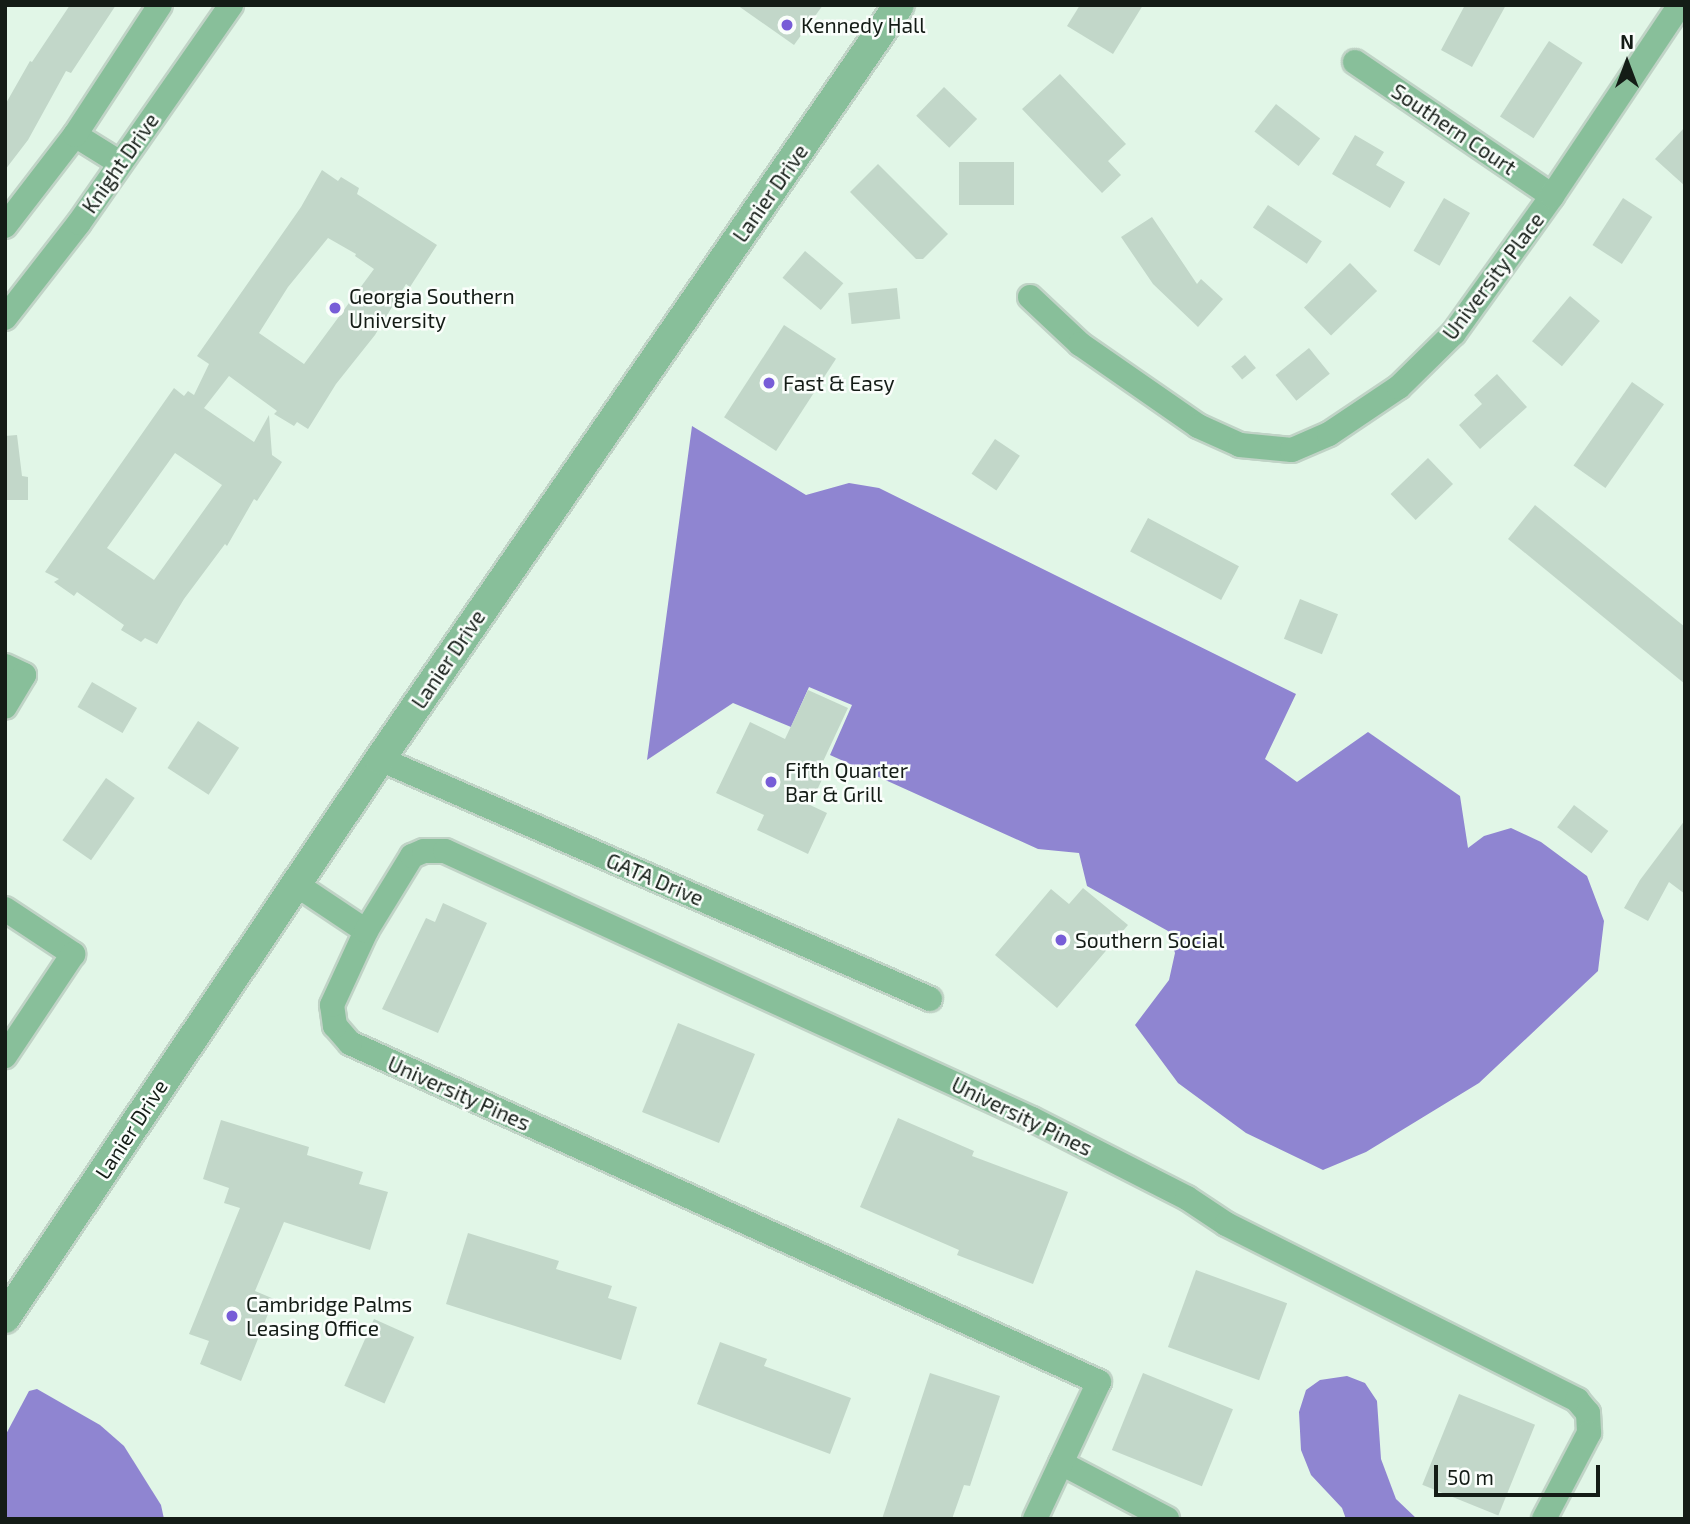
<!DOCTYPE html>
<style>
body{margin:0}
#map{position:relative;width:1690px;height:1524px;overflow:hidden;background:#e1f6e7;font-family:"Exo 2",sans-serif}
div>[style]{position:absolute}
.water>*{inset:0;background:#8f85d1}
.building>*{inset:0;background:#c2d7c9;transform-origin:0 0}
.roads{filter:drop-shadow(2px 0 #c0d3c6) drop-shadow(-2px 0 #c0d3c6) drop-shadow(0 2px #c0d3c6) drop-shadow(0 -2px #c0d3c6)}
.minor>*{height:24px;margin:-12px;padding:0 12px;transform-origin:12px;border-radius:12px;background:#88bf9a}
.tertiary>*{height:30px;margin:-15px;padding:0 15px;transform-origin:15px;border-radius:15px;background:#88bf9a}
.dots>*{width:19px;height:19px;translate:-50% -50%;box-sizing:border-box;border:4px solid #fafefb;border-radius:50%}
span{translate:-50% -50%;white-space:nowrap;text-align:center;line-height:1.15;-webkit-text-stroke:5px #fafefb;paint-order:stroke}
.poi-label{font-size:21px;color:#141c16}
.left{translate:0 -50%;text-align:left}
.street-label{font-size:21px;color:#141c16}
.frame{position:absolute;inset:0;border:7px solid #141c16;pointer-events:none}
.north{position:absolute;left:1592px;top:28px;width:70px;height:70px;-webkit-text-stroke:5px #fafefb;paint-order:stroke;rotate:0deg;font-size:19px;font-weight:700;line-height:28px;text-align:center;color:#141c16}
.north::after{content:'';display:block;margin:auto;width:24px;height:32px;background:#141c16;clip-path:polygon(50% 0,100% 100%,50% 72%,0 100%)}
.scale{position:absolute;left:1434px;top:1465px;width:166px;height:32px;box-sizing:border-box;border:4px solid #141c16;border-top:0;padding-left:9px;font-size:21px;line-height:24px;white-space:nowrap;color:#141c16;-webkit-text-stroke:5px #fafefb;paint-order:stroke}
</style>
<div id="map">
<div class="water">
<i style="clip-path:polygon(692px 426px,806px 495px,849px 483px,879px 488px,1296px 694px,1265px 759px,1297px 782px,1368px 732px,1460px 796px,1468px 848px,1484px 836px,1511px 828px,1541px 842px,1587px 876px,1604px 921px,1598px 971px,1479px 1083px,1366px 1152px,1323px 1170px,1246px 1133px,1178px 1083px,1135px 1025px,1169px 980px,1175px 953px,1168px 931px,1087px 886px,1079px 853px,1038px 849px,830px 755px,852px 705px,809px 687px,791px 727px,733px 703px,647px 760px)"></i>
<i style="clip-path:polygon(1347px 1376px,1365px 1383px,1377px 1401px,1381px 1459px,1396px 1499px,1417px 1519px,1346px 1519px,1342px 1508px,1311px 1475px,1301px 1450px,1299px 1412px,1306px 1390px,1320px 1380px)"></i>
<i style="clip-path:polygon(37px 1389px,100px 1425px,124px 1446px,161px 1505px,164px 1519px,5px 1519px,5px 1436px,29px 1391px)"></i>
</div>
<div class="building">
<i style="clip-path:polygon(70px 5px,116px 5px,71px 73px,66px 71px,28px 140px,5px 170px,5px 105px,30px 61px,32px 62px)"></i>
<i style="clip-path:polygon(737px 5px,823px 5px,794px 45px)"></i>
<i style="clip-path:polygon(1080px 5px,1143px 5px,1113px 54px,1067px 26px)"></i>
<i style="clip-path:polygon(1465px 5px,1506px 5px,1472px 67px,1441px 50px)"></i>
<i style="left:1549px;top:41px;width:40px;height:90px;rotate:33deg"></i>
<i style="clip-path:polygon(1060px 74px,1126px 144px,1108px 161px,1121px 175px,1102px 193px,1022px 109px)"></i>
<i style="left:944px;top:87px;width:46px;height:40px;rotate:44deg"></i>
<i style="left:1276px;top:104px;width:56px;height:35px;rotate:38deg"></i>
<i style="clip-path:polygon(1685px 127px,1685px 186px,1655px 159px)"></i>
<i style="clip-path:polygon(1355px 135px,1384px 152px,1376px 165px,1405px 182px,1390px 208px,1332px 174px)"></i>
<i style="left:959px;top:162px;width:55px;height:43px"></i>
<i style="clip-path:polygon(878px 164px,948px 234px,923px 259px,916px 259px,850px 192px)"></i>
<i style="clip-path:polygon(evenodd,322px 170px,338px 181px,341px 177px,359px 188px,357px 194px,437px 245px,410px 287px,406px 284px,375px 335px,336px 384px,308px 429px,297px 422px,294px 426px,274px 414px,277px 411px,229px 376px,204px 408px,254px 442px,269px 415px,272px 455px,282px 462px,257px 501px,254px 499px,227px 546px,225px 544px,184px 599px,157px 644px,145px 638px,141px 642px,121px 630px,124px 625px,77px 592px,74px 596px,54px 582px,59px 579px,45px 572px,174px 388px,184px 396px,188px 391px,194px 395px,209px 364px,197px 356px,301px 207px,322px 170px,328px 238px,356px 254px,355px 256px,374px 269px,304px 364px,259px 333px,288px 287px,328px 238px,322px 170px,175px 453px,222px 485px,154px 580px,107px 548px,175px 453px)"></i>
<i style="left:1444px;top:198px;width:30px;height:61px;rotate:30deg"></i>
<i style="left:1623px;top:198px;width:35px;height:56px;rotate:33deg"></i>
<i style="left:1268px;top:205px;width:65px;height:27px;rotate:34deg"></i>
<i style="clip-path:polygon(1152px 217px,1197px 284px,1201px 279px,1223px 299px,1198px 327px,1153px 284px,1121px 237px)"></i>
<i style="left:805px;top:251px;width:50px;height:35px;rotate:40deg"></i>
<i style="left:1350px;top:263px;width:39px;height:64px;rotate:46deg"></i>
<i style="left:897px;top:288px;width:31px;height:49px;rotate:84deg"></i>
<i style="left:1570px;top:296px;width:39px;height:59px;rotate:40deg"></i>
<i style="left:784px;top:325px;width:62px;height:110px;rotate:33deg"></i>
<i style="left:1309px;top:348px;width:33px;height:43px;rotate:51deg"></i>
<i style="left:1245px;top:355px;width:17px;height:18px;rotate:50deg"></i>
<i style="clip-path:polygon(1497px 374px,1527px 407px,1480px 449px,1459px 425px,1482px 404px,1474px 395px)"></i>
<i style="left:1632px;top:382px;width:39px;height:102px;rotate:35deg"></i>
<i style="clip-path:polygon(17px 435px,22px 476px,28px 477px,28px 500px,5px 500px,5px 436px)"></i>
<i style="left:995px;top:439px;width:30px;height:42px;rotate:34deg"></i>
<i style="left:1428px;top:458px;width:36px;height:52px;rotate:46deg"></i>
<i style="clip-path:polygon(1535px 505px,1685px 627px,1685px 684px,1508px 539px)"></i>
<i style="left:1148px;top:518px;width:103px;height:38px;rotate:28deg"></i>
<i style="left:1300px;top:599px;width:41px;height:43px;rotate:22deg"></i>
<i style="left:92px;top:682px;width:52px;height:29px;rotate:30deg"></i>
<i style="clip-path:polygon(808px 690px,848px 708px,820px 768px,826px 771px,810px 805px,827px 813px,808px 854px,757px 830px,764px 815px,716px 793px,750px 722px,785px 739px)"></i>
<i style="left:198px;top:721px;width:49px;height:56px;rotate:33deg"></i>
<i style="left:106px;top:778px;width:35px;height:76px;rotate:35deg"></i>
<i style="left:1574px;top:805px;width:43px;height:28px;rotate:37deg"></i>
<i style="clip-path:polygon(1685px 820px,1685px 894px,1669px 882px,1648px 921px,1624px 908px,1640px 880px)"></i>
<i style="clip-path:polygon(1083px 888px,1128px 925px,1057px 1008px,995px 955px,1051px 889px,1069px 904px)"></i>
<i style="clip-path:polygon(443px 903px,487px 923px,438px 1033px,382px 1009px,426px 918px,435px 922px)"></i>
<i style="left:678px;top:1023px;width:83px;height:96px;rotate:22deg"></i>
<i style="clip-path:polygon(898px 1118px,974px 1151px,972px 1156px,1068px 1192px,1033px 1284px,957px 1255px,959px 1250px,860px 1207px)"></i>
<i style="clip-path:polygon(221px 1120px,309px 1147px,307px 1155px,363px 1172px,359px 1184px,388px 1192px,370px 1250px,284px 1222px,255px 1291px,274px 1299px,241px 1381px,200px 1364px,209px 1341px,189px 1334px,240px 1208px,224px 1203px,229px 1188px,203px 1179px)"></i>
<i style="clip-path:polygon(468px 1233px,559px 1261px,556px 1269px,612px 1286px,608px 1298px,637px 1307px,621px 1360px,446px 1304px)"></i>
<i style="left:1196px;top:1270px;width:97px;height:82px;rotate:20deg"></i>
<i style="left:374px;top:1319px;width:44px;height:73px;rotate:24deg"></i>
<i style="clip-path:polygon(720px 1342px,767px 1359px,764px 1366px,851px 1398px,830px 1454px,697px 1404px)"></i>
<i style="clip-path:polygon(930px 1373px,1000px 1396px,970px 1486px,964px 1485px,952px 1519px,882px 1519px)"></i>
<i style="left:1143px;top:1373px;width:97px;height:83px;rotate:22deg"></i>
<i style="left:1459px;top:1394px;width:82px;height:98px;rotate:22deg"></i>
</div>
<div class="roads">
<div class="minor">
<i style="left:1355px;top:62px;width:238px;rotate:34.2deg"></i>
<i style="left:75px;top:135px;width:53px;rotate:31.9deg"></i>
<i style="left:5px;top:226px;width:115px;rotate:-52.4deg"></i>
<i style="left:75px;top:135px;width:155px;rotate:-56.8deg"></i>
<i style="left:1030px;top:297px;width:69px;rotate:43.2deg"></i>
<i style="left:1080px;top:344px;width:144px;rotate:34.8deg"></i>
<i style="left:1198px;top:426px;width:46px;rotate:24.3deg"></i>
<i style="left:1240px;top:445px;width:52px;rotate:5.5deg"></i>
<i style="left:1292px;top:450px;width:40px;rotate:-23.4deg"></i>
<i style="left:1329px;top:434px;width:84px;rotate:-33.9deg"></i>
<i style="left:1399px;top:387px;width:77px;rotate:-44.5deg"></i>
<i style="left:1454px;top:333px;width:168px;rotate:-54.4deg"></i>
<i style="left:1552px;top:196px;width:230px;rotate:-56.2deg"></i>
<i style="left:5px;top:318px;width:120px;rotate:-52.1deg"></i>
<i style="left:79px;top:223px;width:266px;rotate:-55.1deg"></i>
<i style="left:5px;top:666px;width:21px;rotate:25deg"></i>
<i style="left:24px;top:675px;width:37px;rotate:121deg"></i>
<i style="left:380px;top:759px;width:600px;rotate:23.57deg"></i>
<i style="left:297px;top:885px;width:83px;rotate:33.7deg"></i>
<i style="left:5px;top:909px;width:82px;rotate:33.5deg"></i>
<i style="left:73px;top:954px;width:123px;rotate:123.7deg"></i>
<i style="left:1061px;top:1463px;width:120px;rotate:27.8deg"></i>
<i style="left:1035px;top:1519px;width:151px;rotate:-65deg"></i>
<i style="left:1099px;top:1382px;width:822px;rotate:-155.65deg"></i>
<i style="left:350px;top:1043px;width:23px;rotate:-131deg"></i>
<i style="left:335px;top:1026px;width:21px;rotate:-98deg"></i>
<i style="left:332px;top:1005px;width:81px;rotate:-65.3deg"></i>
<i style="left:366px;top:931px;width:88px;rotate:-58.5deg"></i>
<i style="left:412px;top:856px;width:13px;rotate:-23deg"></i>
<i style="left:424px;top:851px;width:21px"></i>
<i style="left:445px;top:851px;width:645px;rotate:24.54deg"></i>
<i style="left:1032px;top:1119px;width:174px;rotate:27deg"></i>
<i style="left:1187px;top:1198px;width:47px;rotate:33.7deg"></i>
<i style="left:1226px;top:1224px;width:393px;rotate:26.6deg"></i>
<i style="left:1577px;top:1400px;width:17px;rotate:50deg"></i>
<i style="left:1588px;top:1413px;width:20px;rotate:87deg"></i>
<i style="left:1589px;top:1433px;width:97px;rotate:117.6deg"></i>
</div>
<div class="tertiary">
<i style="left:5px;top:1318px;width:673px;rotate:-56.14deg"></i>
<i style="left:380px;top:759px;width:915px;rotate:-55.46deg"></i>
</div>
</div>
<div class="dots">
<i style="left:787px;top:25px;background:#775dd7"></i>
<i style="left:335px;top:308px;background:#775dd7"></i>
<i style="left:769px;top:383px;background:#775dd7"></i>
<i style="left:771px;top:782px;background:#775dd7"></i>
<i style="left:1061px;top:940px;background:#775dd7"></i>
<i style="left:232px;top:1316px;background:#775dd7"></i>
</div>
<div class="poi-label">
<span class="left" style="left:801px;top:25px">Kennedy Hall</span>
<span class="left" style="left:349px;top:308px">Georgia Southern<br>University</span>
<span class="left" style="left:783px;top:383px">Fast &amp; Easy</span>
<span class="left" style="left:785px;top:782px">Fifth Quarter<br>Bar &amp; Grill</span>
<span class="left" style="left:1075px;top:940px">Southern Social</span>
<span class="left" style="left:246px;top:1316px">Cambridge Palms<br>Leasing Office</span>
</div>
<div class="street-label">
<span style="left:1454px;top:129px;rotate:34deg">Southern Court</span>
<span style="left:120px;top:163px;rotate:-55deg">Knight Drive</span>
<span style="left:770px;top:193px;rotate:-55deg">Lanier Drive</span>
<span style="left:1493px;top:276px;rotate:-53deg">University Place</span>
<span style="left:448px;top:659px;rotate:-56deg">Lanier Drive</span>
<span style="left:655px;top:879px;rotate:23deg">GATA Drive</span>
<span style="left:459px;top:1093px;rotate:24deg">University Pines</span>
<span style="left:1022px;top:1116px;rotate:26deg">University Pines</span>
<span style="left:131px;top:1129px;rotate:-57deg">Lanier Drive</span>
</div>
<div class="frame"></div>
<div class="north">N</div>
<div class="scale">50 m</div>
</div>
